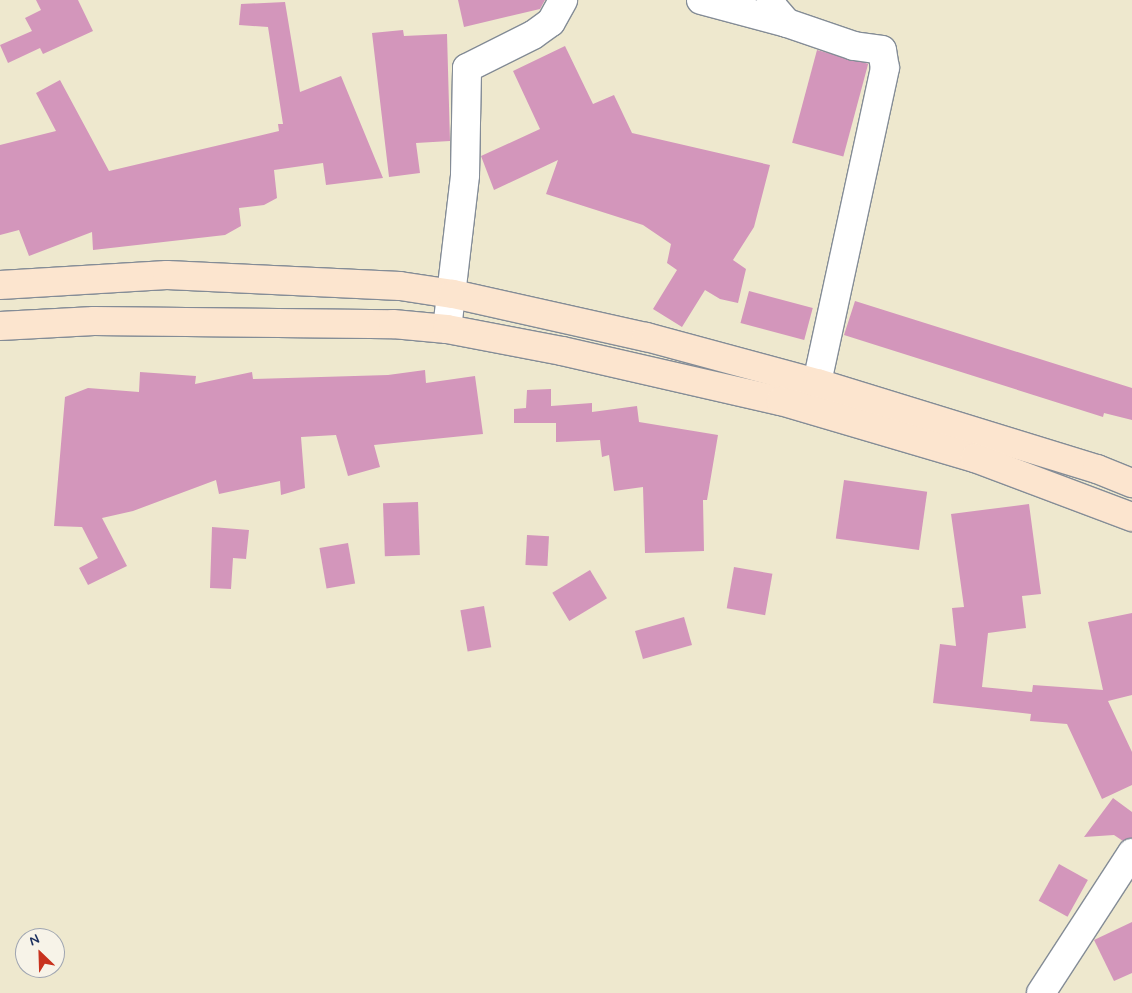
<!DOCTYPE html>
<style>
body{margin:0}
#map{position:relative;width:1132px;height:993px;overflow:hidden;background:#eee8ce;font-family:Mynerve,sans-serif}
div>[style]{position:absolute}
.building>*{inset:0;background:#d396bb;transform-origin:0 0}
.roads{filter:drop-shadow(1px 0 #848c96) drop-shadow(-1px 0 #848c96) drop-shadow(0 1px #848c96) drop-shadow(0 -1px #848c96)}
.street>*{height:28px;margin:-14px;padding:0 14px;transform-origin:14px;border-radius:14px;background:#fff}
.secondary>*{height:28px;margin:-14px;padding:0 14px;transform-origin:14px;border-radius:14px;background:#fce5cf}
span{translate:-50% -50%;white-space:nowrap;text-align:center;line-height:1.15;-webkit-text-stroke:4.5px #f7f3e8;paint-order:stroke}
.north{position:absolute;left:15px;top:928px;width:50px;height:50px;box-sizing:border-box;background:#f7f3e8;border:1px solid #9fa5b1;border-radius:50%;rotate:336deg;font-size:14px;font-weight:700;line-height:20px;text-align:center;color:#1b2f5e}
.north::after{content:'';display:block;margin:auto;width:18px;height:22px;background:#c8321e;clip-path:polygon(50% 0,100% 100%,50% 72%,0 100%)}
</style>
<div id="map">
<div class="building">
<i style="clip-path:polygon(36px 0,78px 0,93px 31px,43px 54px,40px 48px,8px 63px,0 45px,32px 31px,25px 18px,41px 10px)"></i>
<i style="clip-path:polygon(458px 0,545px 0,540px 9px,464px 27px)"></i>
<i style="clip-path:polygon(285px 2px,300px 92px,341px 76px,383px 178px,326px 185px,323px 163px,274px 170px,277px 198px,264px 205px,239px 208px,241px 226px,225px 235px,93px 250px,92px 232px,29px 256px,19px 230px,0 235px,0 145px,56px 131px,36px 93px,60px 80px,109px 171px,279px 131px,278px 124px,283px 124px,268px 27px,239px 25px,241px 4px)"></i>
<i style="clip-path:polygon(403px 30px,404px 36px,447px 34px,450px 141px,416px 143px,420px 173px,389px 177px,372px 33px)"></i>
<i style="clip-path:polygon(565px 46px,593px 104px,614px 95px,632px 133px,770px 165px,754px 227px,733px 260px,746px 269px,738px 303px,720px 299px,705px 290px,682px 327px,653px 309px,677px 270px,667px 263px,671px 244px,643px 225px,546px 194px,558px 160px,494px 190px,481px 156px,540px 129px,513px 71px)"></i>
<i style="left:817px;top:50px;width:53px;height:96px;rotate:15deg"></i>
<i style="left:749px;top:291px;width:66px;height:33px;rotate:15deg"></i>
<i style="clip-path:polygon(855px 301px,1132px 388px,1132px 420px,1104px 413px,1103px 417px,844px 335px)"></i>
<i style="clip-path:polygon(425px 370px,426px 383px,475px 376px,483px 434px,374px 445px,380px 467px,348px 476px,336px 435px,301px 437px,305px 488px,281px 495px,280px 481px,219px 494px,216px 480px,133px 511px,102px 518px,127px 566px,88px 585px,79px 568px,98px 558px,82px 527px,54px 526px,65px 397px,88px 388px,139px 392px,140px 372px,196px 376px,195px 384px,252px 372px,253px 379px,388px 375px)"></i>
<i style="clip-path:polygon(551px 389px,551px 406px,592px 403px,592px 412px,637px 406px,639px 422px,718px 435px,707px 500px,703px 500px,704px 551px,645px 553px,643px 487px,614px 491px,609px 455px,602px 457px,600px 440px,556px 442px,556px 423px,514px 423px,514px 409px,526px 408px,527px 390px)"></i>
<i style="left:844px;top:480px;width:84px;height:59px;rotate:8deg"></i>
<i style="left:418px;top:502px;width:53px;height:35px;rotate:88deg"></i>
<i style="clip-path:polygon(1029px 504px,1041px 594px,1022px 596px,1026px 628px,988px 633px,982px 687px,1032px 692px,1033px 685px,1103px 690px,1088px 622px,1132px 613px,1132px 695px,1108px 701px,1132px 752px,1132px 785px,1102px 799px,1067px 724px,1030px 721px,1031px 714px,933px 703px,940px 644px,956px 646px,952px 608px,964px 607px,951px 514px)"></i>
<i style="clip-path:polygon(212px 527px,249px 530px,246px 559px,233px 558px,231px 589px,210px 588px)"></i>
<i style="left:527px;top:535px;width:22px;height:30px;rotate:3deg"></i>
<i style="left:348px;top:543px;width:41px;height:29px;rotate:80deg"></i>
<i style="left:734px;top:567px;width:39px;height:42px;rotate:10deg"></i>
<i style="left:590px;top:570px;width:33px;height:44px;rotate:59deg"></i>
<i style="left:484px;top:606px;width:42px;height:24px;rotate:80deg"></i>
<i style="left:684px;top:617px;width:29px;height:51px;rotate:74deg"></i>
<i style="clip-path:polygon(1113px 798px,1132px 812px,1132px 838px,1123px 841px,1114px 835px,1084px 837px)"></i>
<i style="left:1059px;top:864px;width:33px;height:42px;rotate:29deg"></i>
<i style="clip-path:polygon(1132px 922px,1132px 973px,1114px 981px,1094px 940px)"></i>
</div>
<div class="roads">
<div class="street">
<i style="left:701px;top:0;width:89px;rotate:15deg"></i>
<i style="left:771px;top:0;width:7px;rotate:74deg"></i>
<i style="left:773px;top:7px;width:21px;rotate:49deg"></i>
<i style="left:787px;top:23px;width:71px;rotate:18.9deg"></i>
<i style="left:854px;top:46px;width:28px;rotate:8deg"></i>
<i style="left:882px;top:50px;width:18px;rotate:81deg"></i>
<i style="left:885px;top:68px;width:322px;rotate:102.2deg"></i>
<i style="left:447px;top:329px;width:155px;rotate:-83.3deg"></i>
<i style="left:465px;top:175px;width:107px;rotate:-88.9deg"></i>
<i style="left:467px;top:68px;width:74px;rotate:-26.6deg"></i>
<i style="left:533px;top:35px;width:22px;rotate:-36deg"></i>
<i style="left:551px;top:22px;width:25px;rotate:-61deg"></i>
<i style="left:1041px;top:993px;width:167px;rotate:-57deg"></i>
</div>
<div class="secondary">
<i style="left:0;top:285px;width:167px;rotate:-3.4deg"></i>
<i style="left:167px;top:275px;width:233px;rotate:2.7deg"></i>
<i style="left:400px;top:286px;width:54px;rotate:8.6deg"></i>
<i style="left:453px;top:294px;width:198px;rotate:12.6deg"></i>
<i style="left:646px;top:337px;width:177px;rotate:15.1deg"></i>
<i style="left:817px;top:383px;width:293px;rotate:17.1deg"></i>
<i style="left:1097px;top:469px;width:38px;rotate:22deg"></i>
<i style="left:0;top:326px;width:94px;rotate:-3deg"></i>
<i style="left:94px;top:321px;width:299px;rotate:0.6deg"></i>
<i style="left:393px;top:324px;width:54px;rotate:5.3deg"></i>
<i style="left:447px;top:329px;width:117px;rotate:10.8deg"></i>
<i style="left:562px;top:351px;width:225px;rotate:12.9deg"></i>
<i style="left:781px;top:401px;width:202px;rotate:16.4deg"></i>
<i style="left:975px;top:458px;width:168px;rotate:20.6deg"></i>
</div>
</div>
<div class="north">N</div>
</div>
